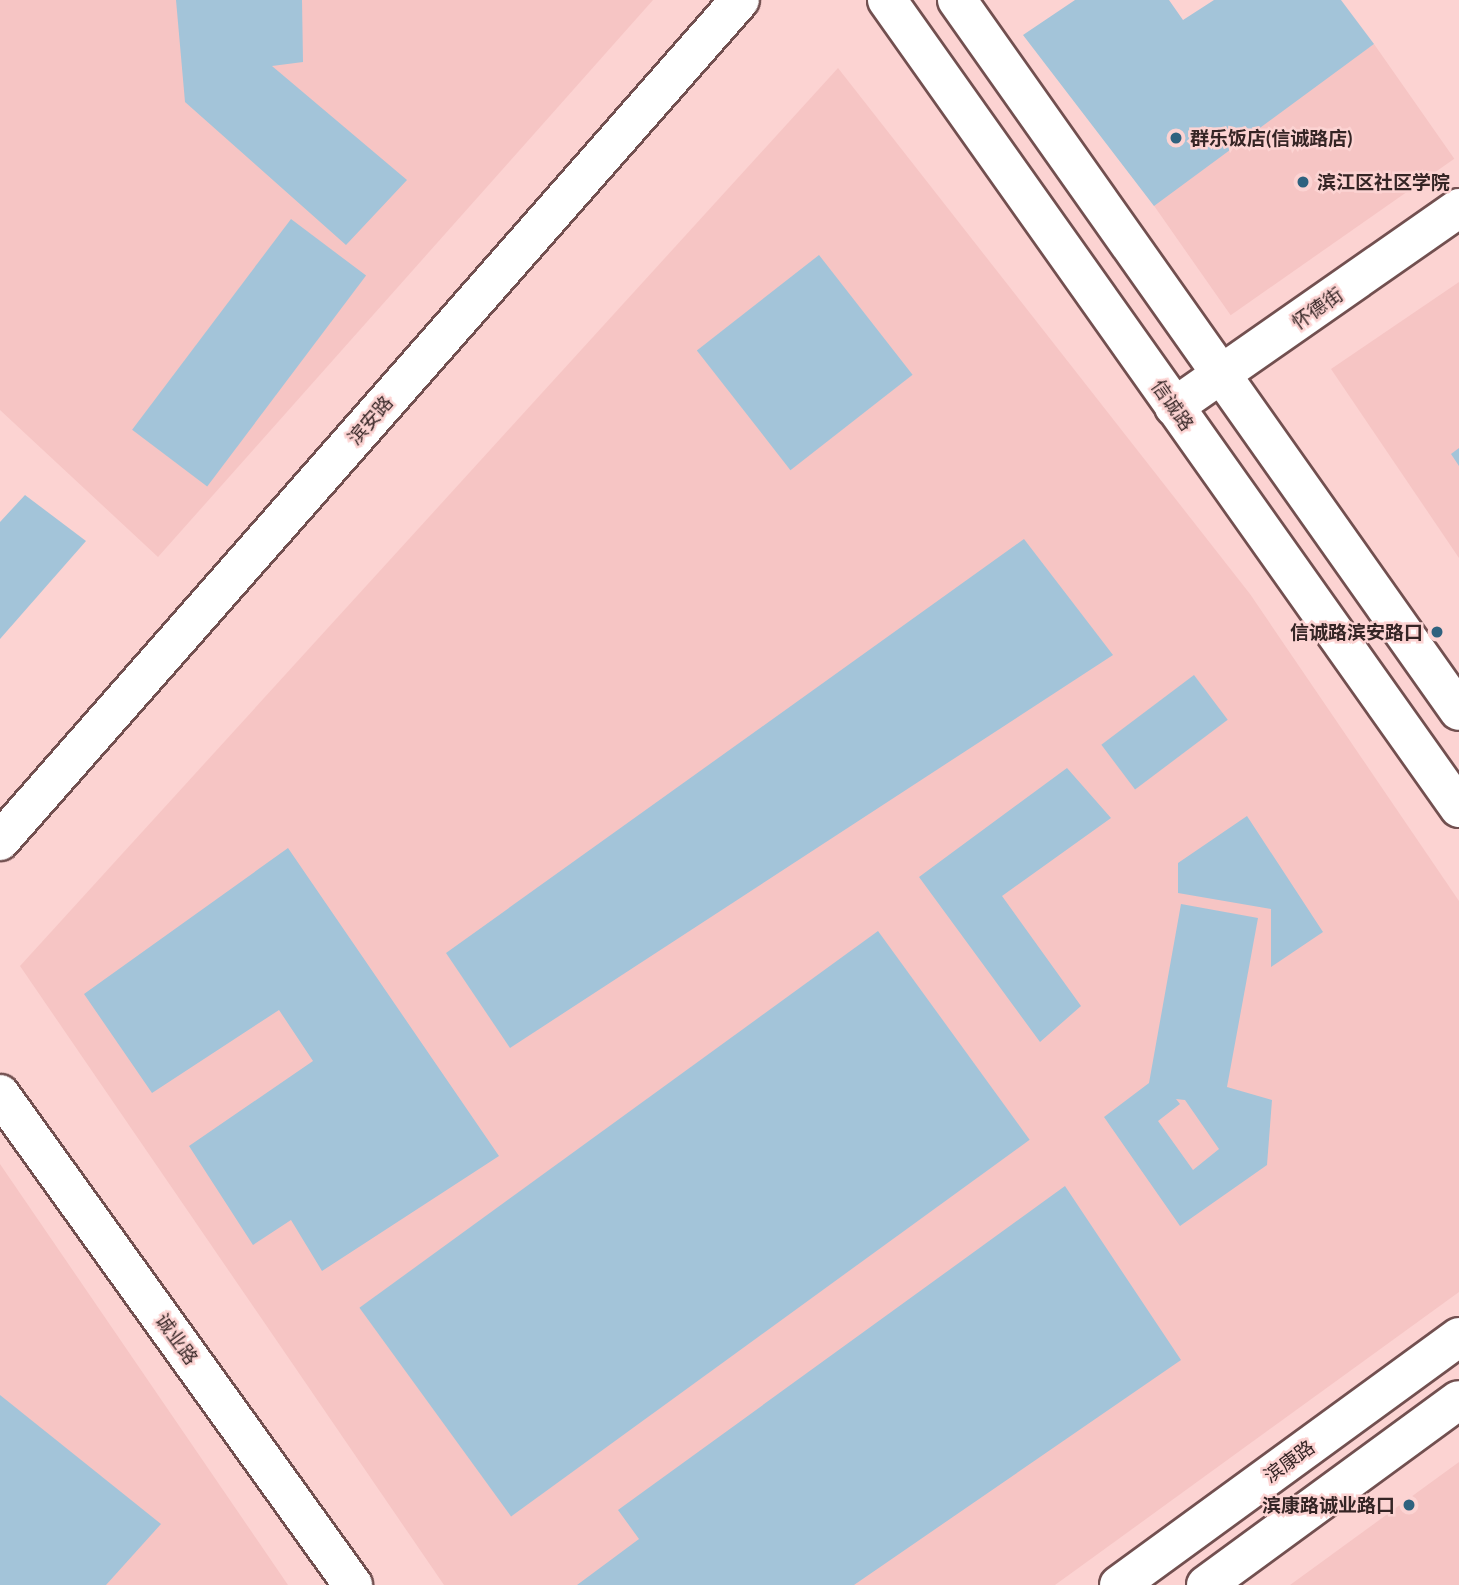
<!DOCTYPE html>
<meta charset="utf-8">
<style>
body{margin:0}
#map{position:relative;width:1459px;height:1585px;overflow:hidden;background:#fcd3d2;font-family:Lato,"Noto Sans SC",sans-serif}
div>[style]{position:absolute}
.built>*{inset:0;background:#f6c5c4;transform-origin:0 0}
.building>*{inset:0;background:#a3c4d9;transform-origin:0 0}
.roads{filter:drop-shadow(2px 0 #725050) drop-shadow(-2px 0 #725050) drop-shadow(0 2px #725050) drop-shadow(0 -2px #725050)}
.minor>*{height:38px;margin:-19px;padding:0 19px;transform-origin:19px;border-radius:19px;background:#fff}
.major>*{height:38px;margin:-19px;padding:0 19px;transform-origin:19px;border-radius:19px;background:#fff}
.dots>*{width:19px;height:19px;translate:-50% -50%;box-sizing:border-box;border:4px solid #fcd3d2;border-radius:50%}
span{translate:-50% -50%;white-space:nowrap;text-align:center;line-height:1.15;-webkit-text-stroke:5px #fcd3d2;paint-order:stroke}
.poi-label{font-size:19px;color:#352525;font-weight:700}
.left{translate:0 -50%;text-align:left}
.right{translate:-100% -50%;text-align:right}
.street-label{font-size:19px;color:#352525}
</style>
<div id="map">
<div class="built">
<i style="clip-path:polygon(0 0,653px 0,158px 557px,0 410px)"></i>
<i style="left:1374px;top:44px;width:140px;height:273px;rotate:55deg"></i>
<i style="clip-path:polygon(838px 68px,1250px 594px,1459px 901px,1459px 1292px,1055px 1585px,444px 1585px,20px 966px)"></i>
<i style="clip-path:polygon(1459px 282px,1459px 558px,1331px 369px)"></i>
<i style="clip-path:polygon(0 1164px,288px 1585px,0 1585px)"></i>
<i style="clip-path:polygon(1459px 1462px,1459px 1585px,1290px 1585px)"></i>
</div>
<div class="building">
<i style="clip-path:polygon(176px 0,302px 0,303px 62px,272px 66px,407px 180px,346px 245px,185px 102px)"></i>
<i style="clip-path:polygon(1075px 0,1169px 0,1183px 20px,1214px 0,1341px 0,1374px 44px,1154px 206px,1023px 35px)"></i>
<i style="left:291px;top:219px;width:94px;height:264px;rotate:37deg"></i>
<i style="left:819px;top:255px;width:152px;height:155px;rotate:52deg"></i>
<i style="clip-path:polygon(1459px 448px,1459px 466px,1451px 454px)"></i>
<i style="clip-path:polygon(25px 495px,86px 541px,0 639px,0 522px)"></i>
<i style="clip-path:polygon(1024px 539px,1113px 655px,510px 1048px,446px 953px)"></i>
<i style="left:1194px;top:675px;width:56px;height:116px;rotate:53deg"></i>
<i style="clip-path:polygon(1067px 768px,1111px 818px,1002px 896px,1081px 1006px,1040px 1042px,919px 877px)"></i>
<i style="clip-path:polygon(1247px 816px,1323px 932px,1271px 967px,1271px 909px,1178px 893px,1178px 863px)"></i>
<i style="clip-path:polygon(288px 848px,499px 1156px,322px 1271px,291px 1220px,253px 1245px,189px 1146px,313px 1061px,279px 1010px,152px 1093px,84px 994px)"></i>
<i style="clip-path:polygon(evenodd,1181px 904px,1258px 918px,1227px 1087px,1272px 1100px,1267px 1165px,1180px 1226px,1104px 1117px,1149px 1083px,1181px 904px,1176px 1099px,1185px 1100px,1219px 1149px,1193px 1170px,1158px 1121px,1180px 1104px,1176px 1099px)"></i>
<i style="left:878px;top:931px;width:258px;height:641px;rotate:54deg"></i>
<i style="clip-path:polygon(1065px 1186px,1181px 1360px,854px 1585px,577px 1585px,639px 1539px,618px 1510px)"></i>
<i style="clip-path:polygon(0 1395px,161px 1524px,106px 1585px,0 1585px)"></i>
</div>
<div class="roads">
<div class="minor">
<i style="left:1174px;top:407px;width:348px;rotate:-34.9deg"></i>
<i style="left:0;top:841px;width:1120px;rotate:-48.66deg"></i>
<i style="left:0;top:1094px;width:605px;rotate:54.29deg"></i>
</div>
<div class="major">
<i style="left:887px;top:0;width:990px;rotate:54.7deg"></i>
<i style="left:957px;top:0;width:870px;rotate:54.78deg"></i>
<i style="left:1119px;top:1585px;width:421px;rotate:-36.1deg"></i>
<i style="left:1206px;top:1585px;width:313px;rotate:-36.2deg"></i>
</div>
</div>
<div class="dots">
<i style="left:1176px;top:138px;background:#2f627f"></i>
<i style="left:1303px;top:182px;background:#2f627f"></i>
<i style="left:1437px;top:632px;background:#2f627f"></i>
<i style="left:1409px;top:1505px;background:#2f627f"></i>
</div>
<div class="poi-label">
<span class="left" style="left:1190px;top:138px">群乐饭店(信诚路店)</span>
<span class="left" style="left:1317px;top:182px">滨江区社区学院</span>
<span class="right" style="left:1423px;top:632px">信诚路滨安路口</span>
<span class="right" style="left:1395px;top:1505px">滨康路诚业路口</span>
</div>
<div class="street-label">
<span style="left:1317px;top:308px;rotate:-35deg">怀德街</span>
<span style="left:1173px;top:405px;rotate:55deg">信诚路</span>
<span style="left:370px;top:420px;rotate:-49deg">滨安路</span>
<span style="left:177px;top:1339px;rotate:54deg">诚业路</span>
<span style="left:1289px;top:1461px;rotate:-36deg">滨康路</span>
</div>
</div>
